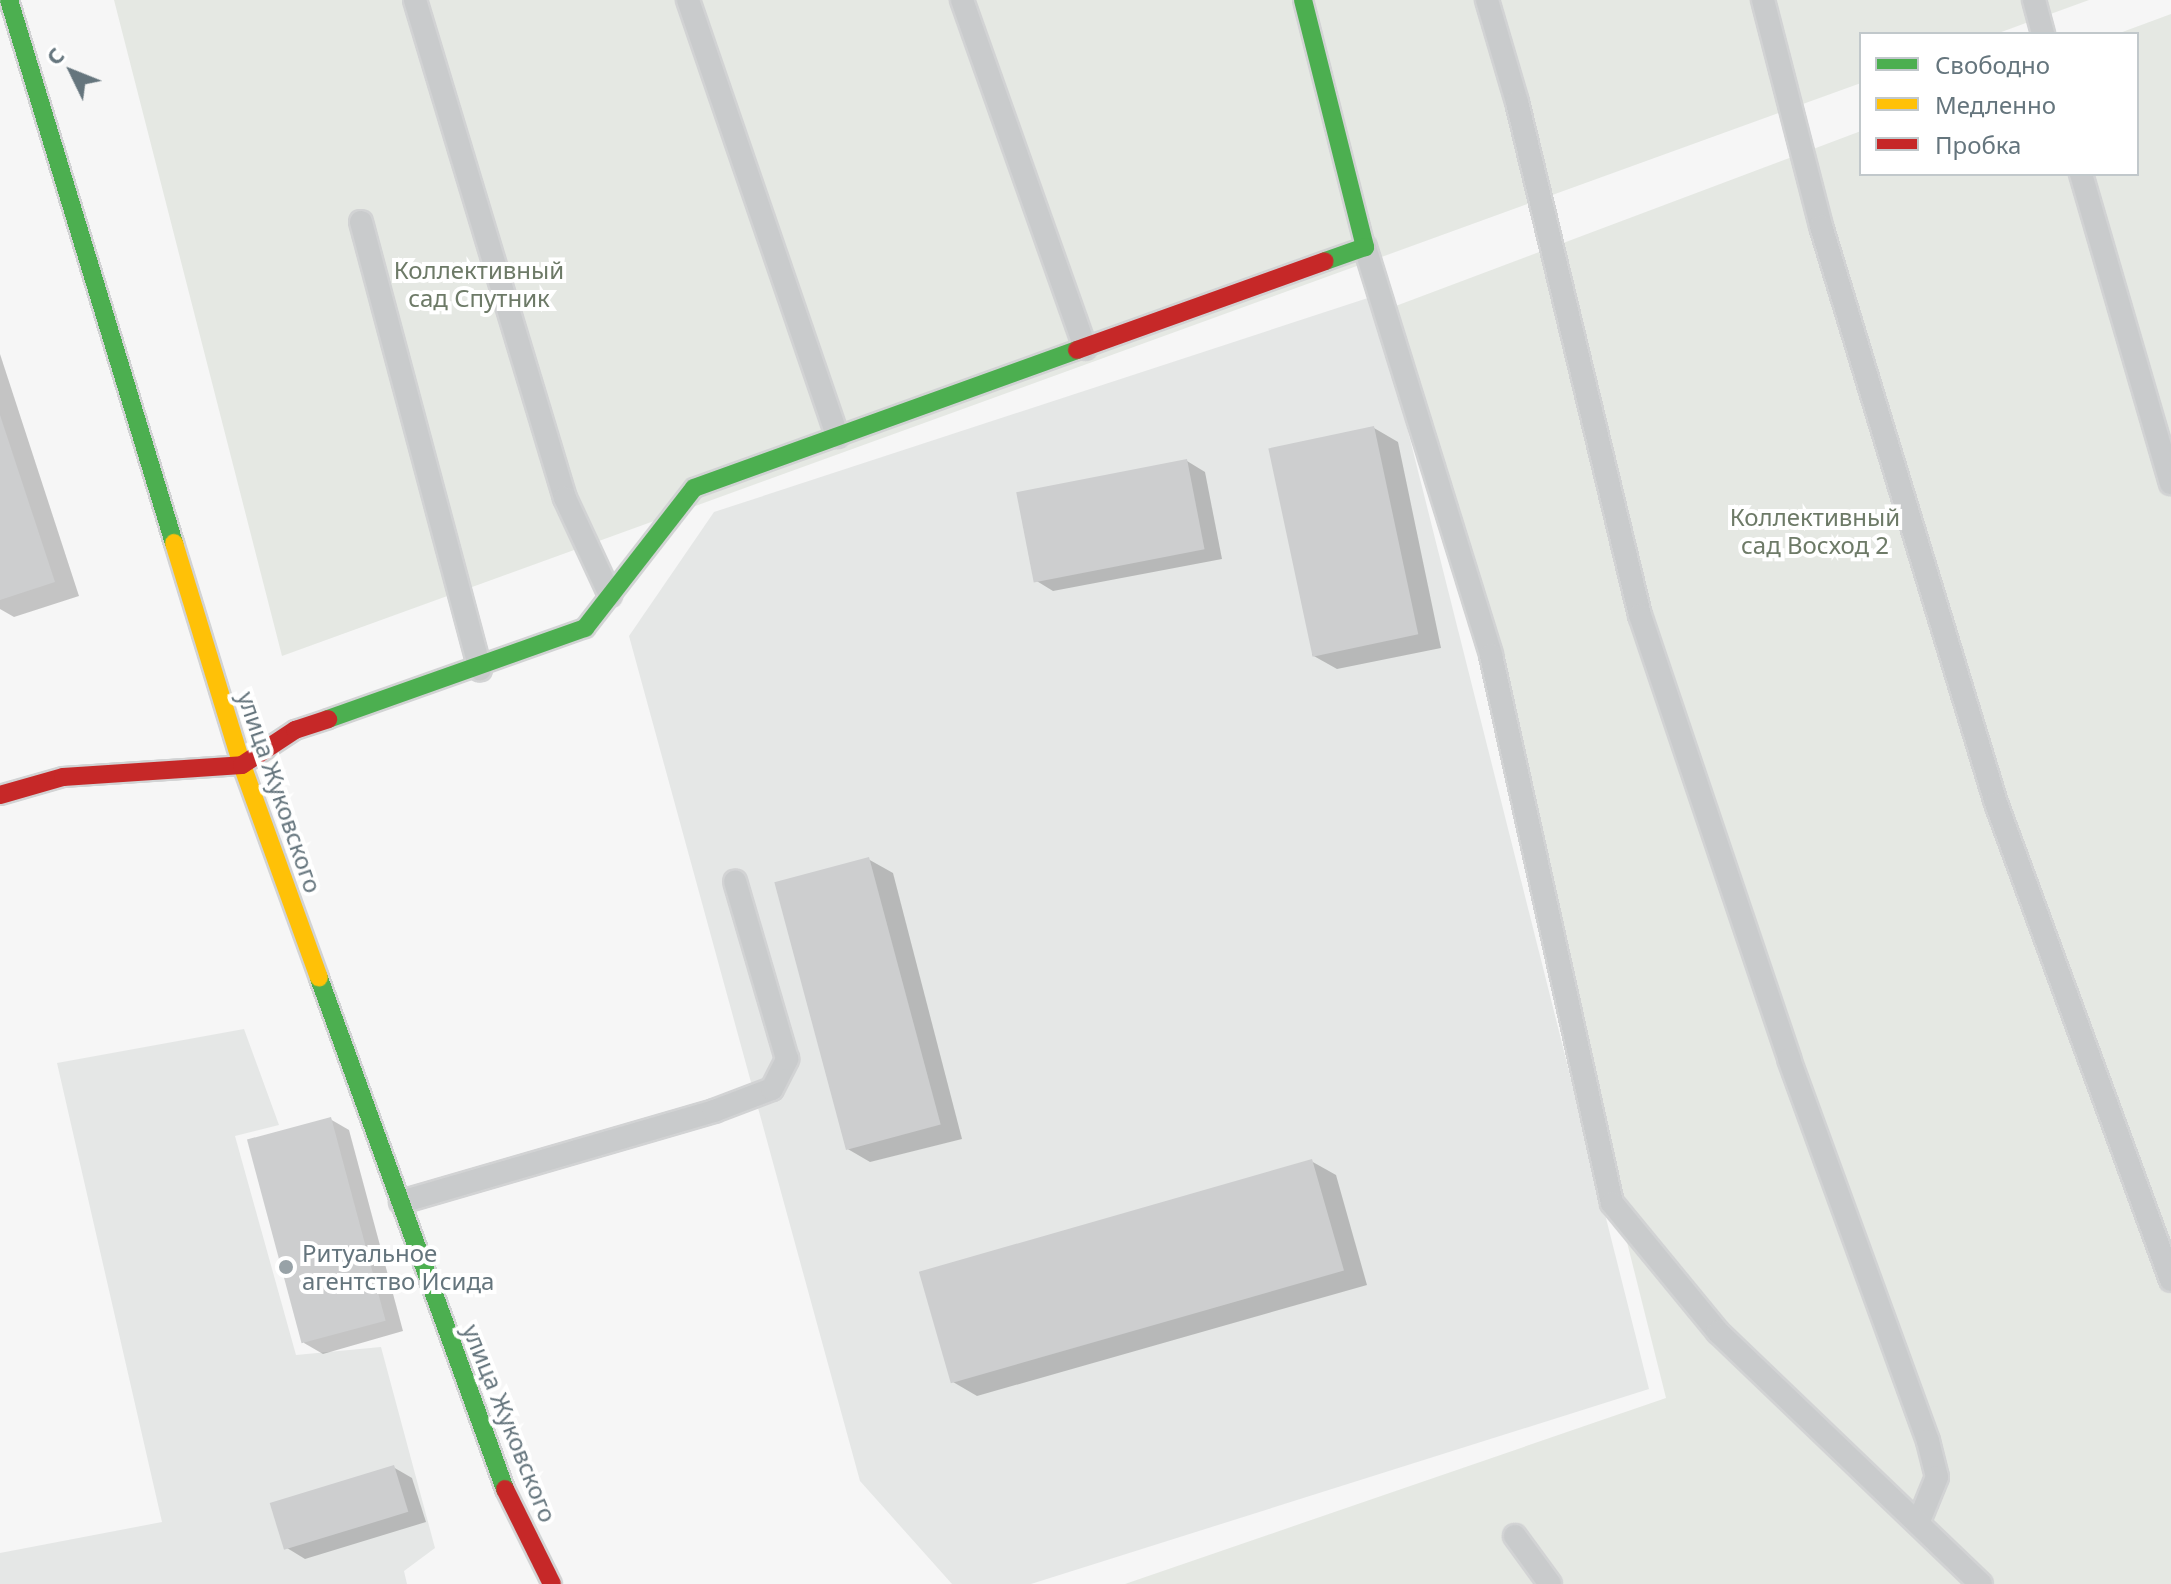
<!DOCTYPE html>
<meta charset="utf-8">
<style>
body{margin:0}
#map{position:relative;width:2171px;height:1584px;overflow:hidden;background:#f6f6f6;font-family:"Noto Sans",sans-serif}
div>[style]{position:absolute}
.built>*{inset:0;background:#e5e7e6}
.green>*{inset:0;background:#e5e8e3}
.shadow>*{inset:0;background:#0003}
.building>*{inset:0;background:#cdcecf;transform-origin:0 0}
.roads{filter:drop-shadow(2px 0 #d2d3d4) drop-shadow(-2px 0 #d2d3d4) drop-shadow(0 2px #d2d3d4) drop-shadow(0 -2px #d2d3d4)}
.lane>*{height:22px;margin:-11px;padding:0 11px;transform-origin:11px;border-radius:11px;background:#c9cbcc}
.fast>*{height:18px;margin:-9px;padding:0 9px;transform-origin:9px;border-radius:9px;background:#4caf50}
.slow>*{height:18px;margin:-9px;padding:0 9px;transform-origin:9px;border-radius:9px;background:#ffc107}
.jam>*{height:18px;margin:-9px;padding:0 9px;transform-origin:9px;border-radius:9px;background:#c62828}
.dots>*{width:22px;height:22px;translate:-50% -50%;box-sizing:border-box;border:4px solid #fff;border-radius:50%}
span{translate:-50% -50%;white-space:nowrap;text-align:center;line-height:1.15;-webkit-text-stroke:8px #fff;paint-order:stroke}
.park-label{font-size:24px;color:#6d7a67}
.street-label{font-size:24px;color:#65757d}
.poi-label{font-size:24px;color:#65757d}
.left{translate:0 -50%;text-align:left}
.legend{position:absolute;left:1859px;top:32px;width:280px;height:144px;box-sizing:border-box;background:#fff;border:2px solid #c1c8cb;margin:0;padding:10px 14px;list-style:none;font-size:24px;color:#65757d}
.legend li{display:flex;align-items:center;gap:16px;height:40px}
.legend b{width:40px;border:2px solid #c1c8cb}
.north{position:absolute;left:32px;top:32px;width:80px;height:80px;-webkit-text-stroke:6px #fff;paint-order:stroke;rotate:313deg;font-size:22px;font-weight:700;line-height:32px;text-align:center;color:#65757d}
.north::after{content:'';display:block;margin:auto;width:28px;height:36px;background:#65757d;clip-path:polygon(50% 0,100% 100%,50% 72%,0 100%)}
</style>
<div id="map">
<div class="built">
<i style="clip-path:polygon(1374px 296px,1649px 1389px,1031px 1584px,952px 1584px,860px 1481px,629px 636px,714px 512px)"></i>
<i style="clip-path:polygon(244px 1029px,279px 1125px,235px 1136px,296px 1355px,381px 1347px,435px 1548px,404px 1571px,407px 1584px,0 1584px,0 1553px,162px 1522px,57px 1063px)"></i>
</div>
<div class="green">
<i style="clip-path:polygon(114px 0,2089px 0,1996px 34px,1861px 34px,1861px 83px,282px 656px)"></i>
<i style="clip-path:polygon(2171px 14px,2171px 1584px,1125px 1584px,1666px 1398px,1393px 307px,1861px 131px,1861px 174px,2137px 174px,2137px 34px,2117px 34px)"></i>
</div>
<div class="shadow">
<i style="clip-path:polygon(0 354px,79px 596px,14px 617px,0 609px)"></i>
<i style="clip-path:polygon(1374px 428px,1398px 442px,1441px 648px,1337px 669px,1312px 655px)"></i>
<i style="clip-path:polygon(1187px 461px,1205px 472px,1222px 559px,1053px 591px,1035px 580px)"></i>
<i style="clip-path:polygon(868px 859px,893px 873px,962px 1139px,870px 1162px,846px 1148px)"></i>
<i style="clip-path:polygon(330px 1119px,349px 1130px,403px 1331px,323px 1354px,304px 1343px)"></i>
<i style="clip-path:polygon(1311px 1161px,1336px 1175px,1367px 1285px,977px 1396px,953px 1382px)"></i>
<i style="clip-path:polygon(393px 1467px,412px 1478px,426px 1522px,305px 1559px,287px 1548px)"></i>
</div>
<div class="building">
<i style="clip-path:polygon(0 415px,55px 582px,0 600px)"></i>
<i style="left:1374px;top:426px;width:213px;height:108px;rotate:78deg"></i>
<i style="left:1187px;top:459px;width:92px;height:174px;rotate:79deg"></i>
<i style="left:869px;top:857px;width:277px;height:98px;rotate:75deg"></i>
<i style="left:331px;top:1117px;width:211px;height:87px;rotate:75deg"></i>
<i style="left:1312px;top:1159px;width:116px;height:409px;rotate:74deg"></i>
<i style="left:394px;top:1465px;width:49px;height:130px;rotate:73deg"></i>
</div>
<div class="roads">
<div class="lane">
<i style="left:415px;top:0;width:520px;rotate:73.24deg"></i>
<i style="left:565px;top:498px;width:107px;rotate:65.1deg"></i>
<i style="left:688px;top:0;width:461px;rotate:71.1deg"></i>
<i style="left:962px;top:0;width:369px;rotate:70.5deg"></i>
<i style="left:1487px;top:0;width:106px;rotate:73.6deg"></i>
<i style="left:1517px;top:102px;width:528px;rotate:76.52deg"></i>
<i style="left:1640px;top:615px;width:468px;rotate:71.4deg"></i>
<i style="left:1789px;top:1059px;width:407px;rotate:70deg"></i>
<i style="left:1928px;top:1441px;width:37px;rotate:76deg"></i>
<i style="left:1937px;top:1477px;width:48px;rotate:112.2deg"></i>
<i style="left:1763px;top:0;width:233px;rotate:75.6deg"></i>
<i style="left:1821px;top:226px;width:603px;rotate:73.13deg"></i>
<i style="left:1996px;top:803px;width:508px;rotate:69.85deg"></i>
<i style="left:2034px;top:0;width:35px;rotate:75deg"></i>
<i style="left:2081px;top:174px;width:322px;rotate:73.8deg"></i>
<i style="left:361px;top:222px;width:463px;rotate:75.1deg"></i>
<i style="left:1365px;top:247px;width:427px;rotate:72.8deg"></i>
<i style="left:1491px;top:655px;width:561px;rotate:77.55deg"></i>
<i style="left:1612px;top:1203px;width:167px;rotate:50.6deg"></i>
<i style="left:1718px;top:1332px;width:364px;rotate:43.8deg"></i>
<i style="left:401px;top:1202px;width:326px;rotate:-16.2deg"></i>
<i style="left:714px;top:1111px;width:62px;rotate:-20.8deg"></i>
<i style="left:772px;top:1089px;width:34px;rotate:-63deg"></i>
<i style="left:787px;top:1059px;width:185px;rotate:-106.3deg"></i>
<i style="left:1515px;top:1536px;width:59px;rotate:53.9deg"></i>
</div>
<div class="fast">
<i style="left:9px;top:0;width:568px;rotate:73.1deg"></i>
<i style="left:1303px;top:0;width:255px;rotate:75.9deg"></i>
<i style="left:1365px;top:247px;width:42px;rotate:160.7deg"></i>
<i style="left:328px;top:719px;width:273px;rotate:-19.5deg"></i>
<i style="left:585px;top:628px;width:177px;rotate:-52.1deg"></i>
<i style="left:694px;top:488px;width:407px;rotate:-19.8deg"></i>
<i style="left:319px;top:978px;width:544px;rotate:70deg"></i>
</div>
<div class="slow">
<i style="left:174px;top:543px;width:232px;rotate:73deg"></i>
<i style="left:242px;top:765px;width:226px;rotate:70.1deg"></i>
</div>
<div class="jam">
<i style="left:1077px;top:350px;width:263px;rotate:-19.7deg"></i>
<i style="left:0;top:795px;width:66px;rotate:-15.9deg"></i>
<i style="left:63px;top:777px;width:179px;rotate:-3.8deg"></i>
<i style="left:242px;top:765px;width:64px;rotate:-33.4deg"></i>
<i style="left:295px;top:730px;width:35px;rotate:-18deg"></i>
<i style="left:505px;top:1489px;width:106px;rotate:63.7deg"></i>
</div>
</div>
<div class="dots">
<i style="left:286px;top:1267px;background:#98a2a7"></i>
</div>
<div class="park-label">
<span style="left:479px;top:284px">Коллективный<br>сад Спутник</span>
<span style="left:1815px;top:531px">Коллективный<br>сад Восход 2</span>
</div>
<div class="street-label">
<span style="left:280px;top:792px;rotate:71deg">улица Жуковского</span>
<span style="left:510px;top:1423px;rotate:68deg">улица Жуковского</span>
</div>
<div class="poi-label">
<span class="left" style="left:302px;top:1267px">Ритуальное<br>агентство Исида</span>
</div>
<ul class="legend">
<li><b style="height:10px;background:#4caf50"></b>Свободно</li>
<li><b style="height:10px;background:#ffc107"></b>Медленно</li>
<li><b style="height:10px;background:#c62828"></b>Пробка</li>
</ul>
<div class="north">С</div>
</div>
